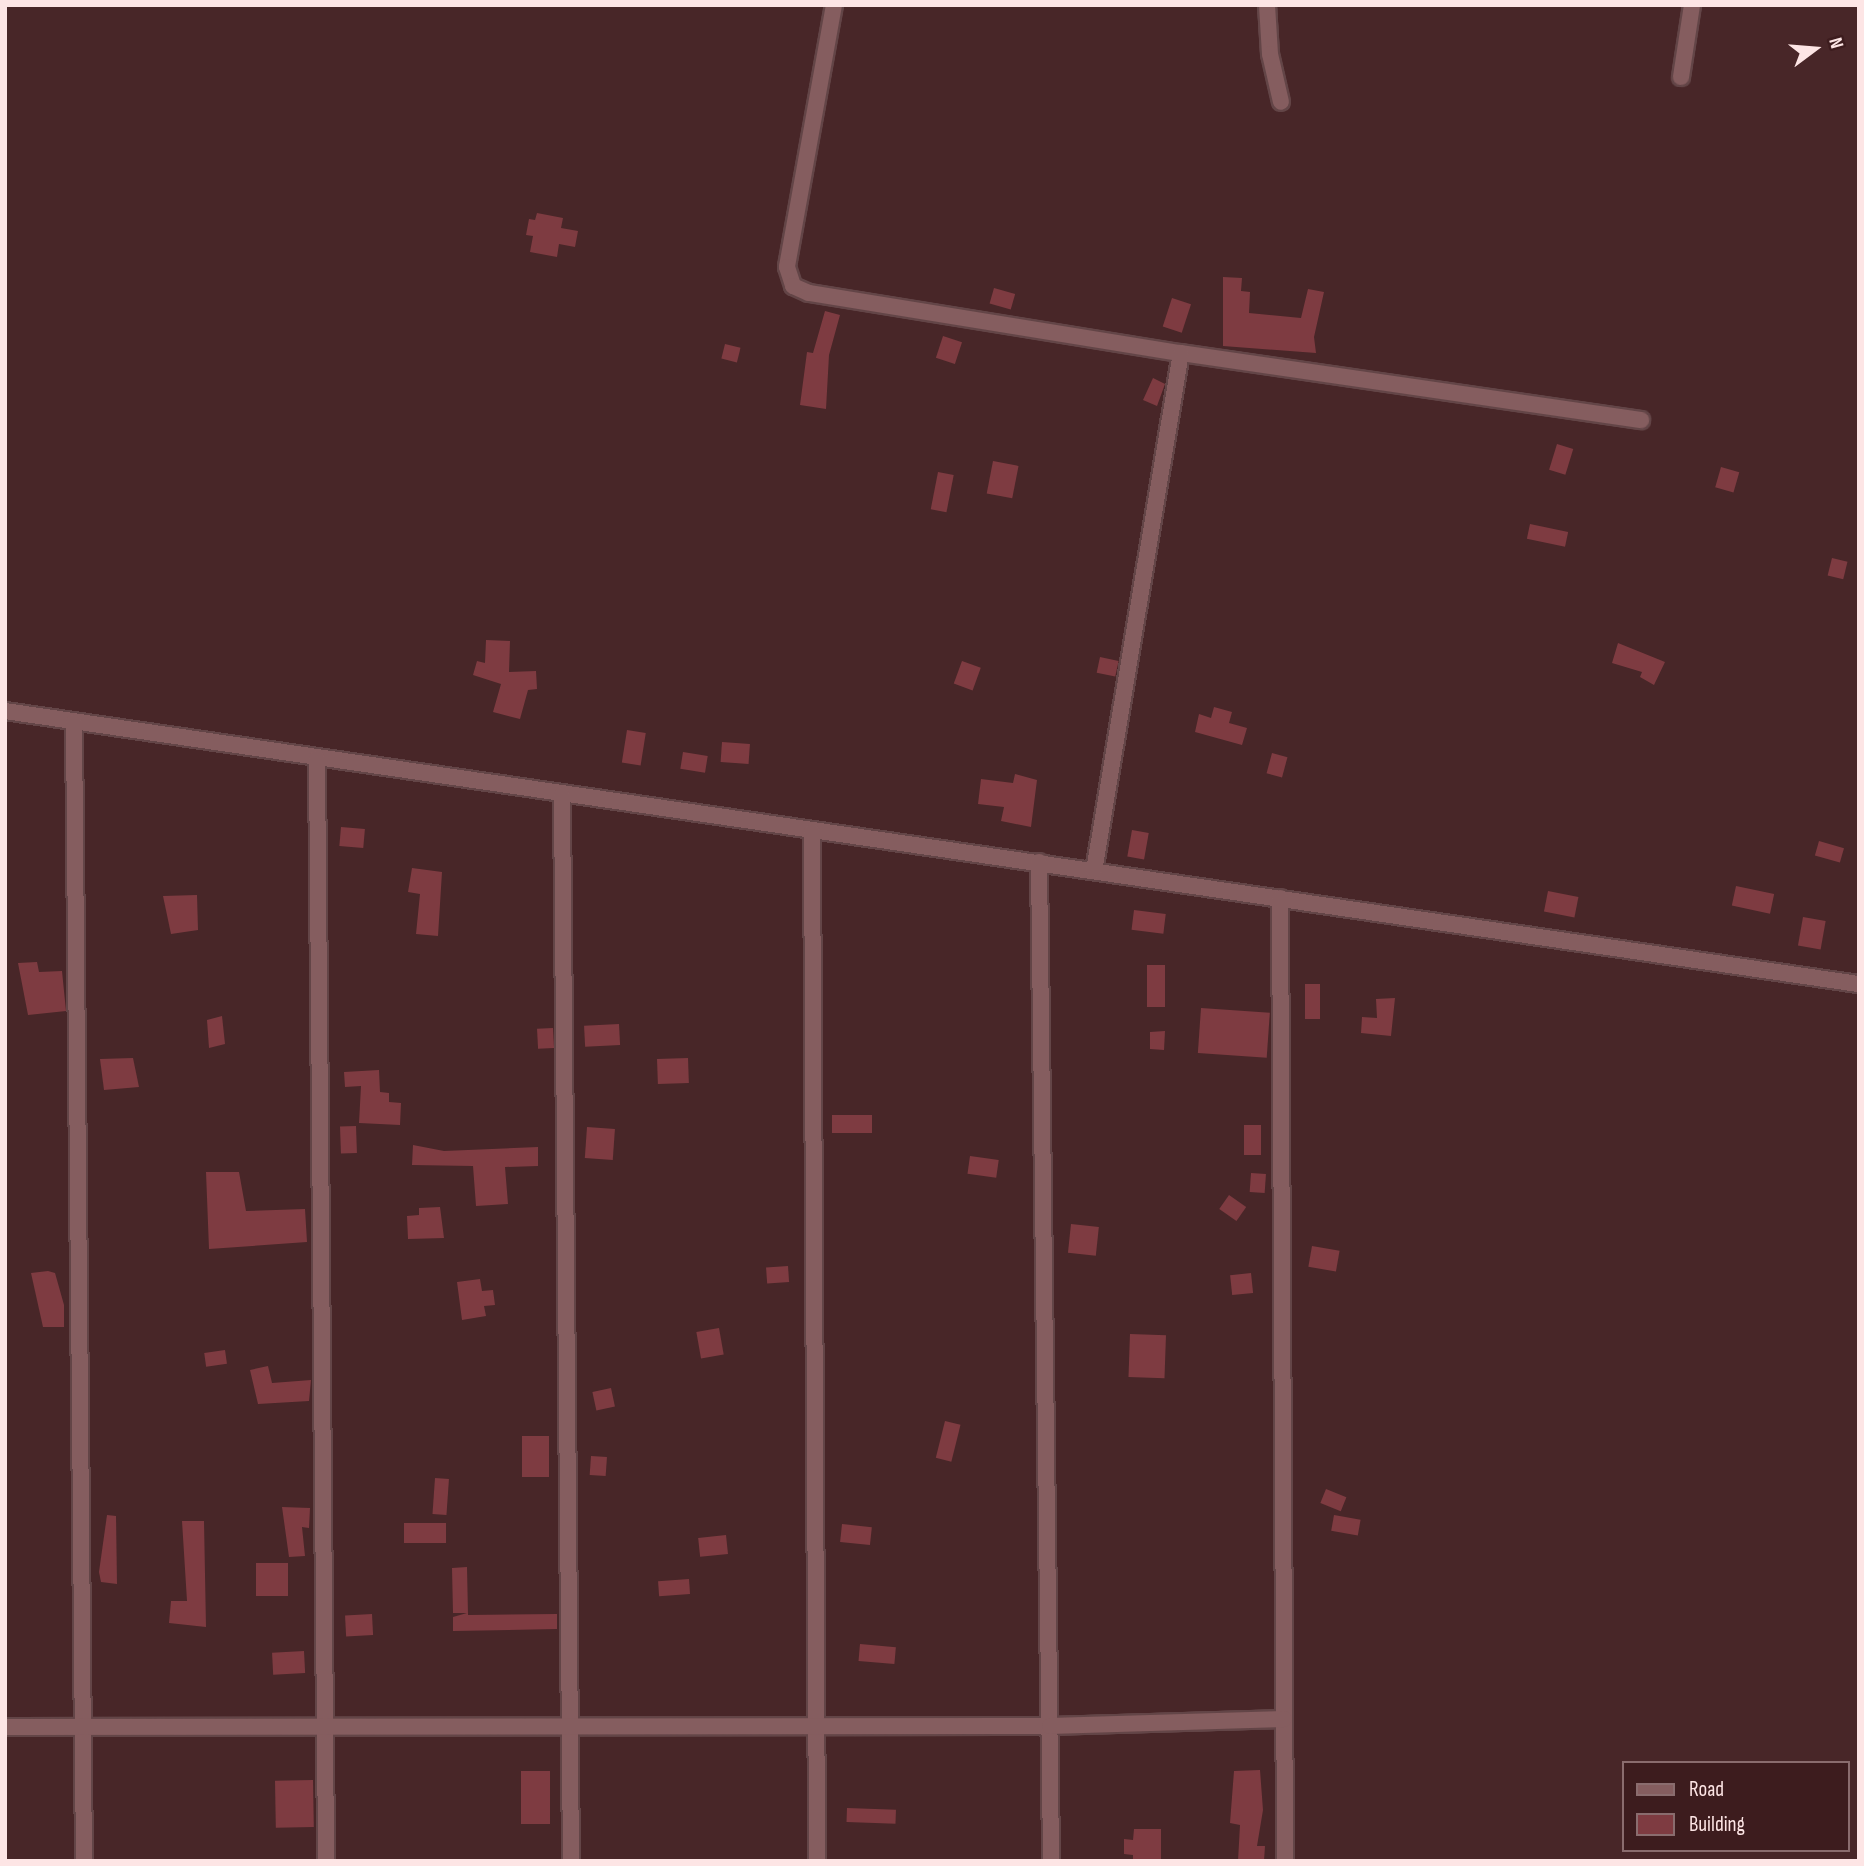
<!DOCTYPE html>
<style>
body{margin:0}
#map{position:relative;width:1864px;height:1866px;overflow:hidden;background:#482628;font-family:"Sofia Sans Condensed",sans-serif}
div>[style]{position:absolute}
.building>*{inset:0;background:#7e3b41;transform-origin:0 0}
.roads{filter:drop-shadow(2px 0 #634547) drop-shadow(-2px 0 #634547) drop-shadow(0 2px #634547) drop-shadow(0 -2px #634547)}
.minor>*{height:16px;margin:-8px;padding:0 8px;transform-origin:8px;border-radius:8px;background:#855d5f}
span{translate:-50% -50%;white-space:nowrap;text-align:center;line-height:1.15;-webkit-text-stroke:6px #3d1c1e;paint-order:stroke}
.frame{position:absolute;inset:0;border:7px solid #fde5e5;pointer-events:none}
.legend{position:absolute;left:1622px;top:1761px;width:228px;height:91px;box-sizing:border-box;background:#3d1c1e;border:2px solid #8a6c6e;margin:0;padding:9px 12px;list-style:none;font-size:21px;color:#fde5e5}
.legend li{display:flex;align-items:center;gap:14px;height:35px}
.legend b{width:35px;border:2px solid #8a6c6e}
.north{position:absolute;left:1780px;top:14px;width:70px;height:70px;-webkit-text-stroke:5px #3d1c1e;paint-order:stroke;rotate:74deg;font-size:19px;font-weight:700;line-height:28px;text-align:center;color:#fde5e5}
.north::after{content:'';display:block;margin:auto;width:24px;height:32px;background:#fde5e5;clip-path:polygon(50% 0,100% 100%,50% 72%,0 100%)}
</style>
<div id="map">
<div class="building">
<i style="clip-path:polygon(537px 213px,563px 218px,561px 228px,578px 231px,575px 247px,559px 244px,557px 257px,530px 252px,533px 236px,526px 235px,529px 219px,535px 220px)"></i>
<i style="clip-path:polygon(1223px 277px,1242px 278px,1241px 291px,1250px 292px,1249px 313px,1301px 318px,1308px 289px,1324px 292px,1314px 337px,1316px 353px,1223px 346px)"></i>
<i style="left:994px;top:288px;width:22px;height:16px;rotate:16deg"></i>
<i style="left:1172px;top:298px;width:20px;height:30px;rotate:18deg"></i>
<i style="clip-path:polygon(825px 311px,840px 315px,829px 355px,826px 409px,800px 405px,807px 352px,813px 353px)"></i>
<i style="left:943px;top:336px;width:20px;height:23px;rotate:18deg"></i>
<i style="left:725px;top:344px;width:16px;height:15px;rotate:14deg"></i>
<i style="clip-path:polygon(1153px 378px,1165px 384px,1157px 406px,1143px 400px)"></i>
<i style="left:1557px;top:444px;width:17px;height:27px;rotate:17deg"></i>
<i style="left:993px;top:461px;width:26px;height:33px;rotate:11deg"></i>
<i style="left:1721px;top:467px;width:19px;height:21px;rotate:16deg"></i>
<i style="left:938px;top:472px;width:16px;height:38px;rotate:11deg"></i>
<i style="left:1530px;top:524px;width:39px;height:15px;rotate:12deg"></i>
<i style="left:1832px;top:558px;width:16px;height:18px;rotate:14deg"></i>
<i style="clip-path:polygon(486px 640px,510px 641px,509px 672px,536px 671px,537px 689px,528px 690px,520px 719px,493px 712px,501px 684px,473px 675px,477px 661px,485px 663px)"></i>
<i style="clip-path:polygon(1618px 643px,1665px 662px,1654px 685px,1640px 677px,1642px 672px,1612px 663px)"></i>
<i style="left:1100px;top:657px;width:19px;height:16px;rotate:12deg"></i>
<i style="left:962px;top:661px;width:20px;height:24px;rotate:20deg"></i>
<i style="clip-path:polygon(1214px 707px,1232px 712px,1229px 723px,1247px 728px,1242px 745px,1195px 732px,1199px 714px,1211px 718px)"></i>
<i style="left:627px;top:730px;width:19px;height:33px;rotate:9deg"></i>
<i style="left:722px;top:742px;width:28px;height:20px;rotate:4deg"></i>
<i style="left:683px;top:752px;width:25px;height:17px;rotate:9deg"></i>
<i style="left:1272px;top:753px;width:16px;height:21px;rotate:15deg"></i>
<i style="clip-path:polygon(1015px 774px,1037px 780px,1031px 827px,1001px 821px,1004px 807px,978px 804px,981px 779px,1013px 783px)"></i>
<i style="left:341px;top:827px;width:24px;height:19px;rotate:5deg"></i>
<i style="left:1132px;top:830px;width:17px;height:27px;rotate:10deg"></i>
<i style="left:1819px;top:841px;width:26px;height:15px;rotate:16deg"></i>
<i style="clip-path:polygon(412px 868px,442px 872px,438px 936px,416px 934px,420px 894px,408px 892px)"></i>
<i style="left:1736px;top:886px;width:39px;height:20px;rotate:12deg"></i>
<i style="left:1548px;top:891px;width:31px;height:21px;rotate:11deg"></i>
<i style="clip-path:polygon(197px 895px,198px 930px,171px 934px,163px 896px)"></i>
<i style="left:1134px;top:910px;width:32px;height:20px;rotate:7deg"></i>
<i style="left:1803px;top:917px;width:23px;height:29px;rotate:10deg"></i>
<i style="clip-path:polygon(37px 962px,39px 972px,62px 971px,66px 1011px,28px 1015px,18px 963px)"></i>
<i style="left:1147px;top:965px;width:18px;height:42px"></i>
<i style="left:1305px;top:984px;width:15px;height:35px"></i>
<i style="clip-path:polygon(1395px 998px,1391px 1036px,1361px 1033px,1362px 1017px,1377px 1018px,1376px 999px)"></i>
<i style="left:1201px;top:1008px;width:69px;height:45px;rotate:4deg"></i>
<i style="clip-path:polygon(222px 1016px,225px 1044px,209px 1048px,207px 1020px)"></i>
<i style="left:619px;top:1024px;width:21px;height:35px;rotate:87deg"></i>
<i style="left:553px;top:1028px;width:20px;height:16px;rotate:87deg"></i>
<i style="clip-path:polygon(1165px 1031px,1164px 1050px,1150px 1049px,1150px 1032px)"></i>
<i style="clip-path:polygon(133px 1058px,139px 1087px,104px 1090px,100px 1059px)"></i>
<i style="left:688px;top:1058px;width:25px;height:31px;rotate:88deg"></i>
<i style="clip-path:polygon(379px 1070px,380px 1092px,389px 1093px,389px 1102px,401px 1103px,400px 1125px,359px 1123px,361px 1086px,345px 1087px,344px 1072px)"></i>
<i style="left:832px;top:1115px;width:40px;height:18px"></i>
<i style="left:1244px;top:1125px;width:17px;height:30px"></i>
<i style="left:356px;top:1126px;width:27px;height:16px;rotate:88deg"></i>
<i style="left:587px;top:1127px;width:28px;height:31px;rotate:4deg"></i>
<i style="clip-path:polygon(413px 1145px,444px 1151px,538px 1147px,538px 1166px,505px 1167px,508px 1204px,476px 1206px,473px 1166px,412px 1165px)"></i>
<i style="left:970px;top:1156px;width:29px;height:18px;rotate:8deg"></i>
<i style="clip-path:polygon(206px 1172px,239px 1172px,246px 1211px,305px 1209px,307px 1242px,209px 1249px)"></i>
<i style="left:1251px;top:1173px;width:15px;height:19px;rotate:4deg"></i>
<i style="left:1229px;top:1195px;width:21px;height:17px;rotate:35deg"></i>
<i style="clip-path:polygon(440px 1207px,444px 1238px,408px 1239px,407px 1216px,419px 1215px,419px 1208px)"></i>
<i style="left:1071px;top:1224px;width:28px;height:29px;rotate:6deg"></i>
<i style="left:1312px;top:1246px;width:28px;height:21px;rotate:10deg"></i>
<i style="left:788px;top:1266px;width:16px;height:22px;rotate:86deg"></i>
<i style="clip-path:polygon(48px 1271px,55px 1273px,64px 1305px,64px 1327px,43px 1327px,31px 1273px)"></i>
<i style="left:1251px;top:1273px;width:20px;height:21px;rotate:84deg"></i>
<i style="clip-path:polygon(480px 1279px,482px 1291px,493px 1290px,495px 1305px,484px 1306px,486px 1316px,462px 1320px,457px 1282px)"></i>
<i style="left:719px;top:1328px;width:27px;height:23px;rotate:80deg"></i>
<i style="left:1130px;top:1334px;width:36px;height:43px;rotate:2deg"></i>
<i style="left:225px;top:1350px;width:14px;height:21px;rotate:82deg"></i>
<i style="clip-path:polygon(268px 1366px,272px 1383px,311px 1380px,309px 1401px,258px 1404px,250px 1370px)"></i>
<i style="left:611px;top:1388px;width:19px;height:19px;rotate:78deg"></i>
<i style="left:945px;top:1421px;width:16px;height:38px;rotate:14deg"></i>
<i style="left:522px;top:1436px;width:27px;height:41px"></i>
<i style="left:591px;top:1456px;width:16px;height:19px;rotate:4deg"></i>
<i style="left:435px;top:1478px;width:14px;height:36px;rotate:4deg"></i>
<i style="left:1326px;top:1489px;width:22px;height:15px;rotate:22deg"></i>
<i style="clip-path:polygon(282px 1507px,310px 1508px,309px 1528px,302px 1527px,305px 1556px,289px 1557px)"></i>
<i style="clip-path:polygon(107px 1515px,116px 1516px,117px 1584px,101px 1582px,99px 1572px)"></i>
<i style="left:1334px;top:1515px;width:27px;height:16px;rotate:10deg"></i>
<i style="clip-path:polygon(182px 1521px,204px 1521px,206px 1627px,169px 1623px,171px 1601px,187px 1601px)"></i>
<i style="left:446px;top:1523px;width:20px;height:42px;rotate:90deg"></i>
<i style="left:842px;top:1524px;width:30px;height:18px;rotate:6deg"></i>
<i style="left:726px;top:1535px;width:19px;height:28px;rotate:84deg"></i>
<i style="left:256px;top:1563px;width:32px;height:33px"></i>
<i style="clip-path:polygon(467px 1567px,468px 1615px,557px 1614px,557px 1629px,453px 1631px,453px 1617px,467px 1613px,453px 1613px,452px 1568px)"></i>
<i style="left:689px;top:1579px;width:15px;height:31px;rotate:86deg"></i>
<i style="left:372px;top:1614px;width:21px;height:27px;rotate:87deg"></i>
<i style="left:860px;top:1644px;width:36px;height:17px;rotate:5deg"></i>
<i style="left:304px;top:1651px;width:22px;height:32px;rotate:87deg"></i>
<i style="clip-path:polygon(1260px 1770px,1263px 1810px,1257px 1846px,1265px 1846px,1264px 1861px,1238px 1861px,1240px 1825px,1230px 1823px,1234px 1771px)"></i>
<i style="left:521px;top:1771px;width:29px;height:53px"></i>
<i style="left:313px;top:1780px;width:47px;height:38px;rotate:89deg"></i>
<i style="left:847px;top:1808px;width:49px;height:14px;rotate:2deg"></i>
<i style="clip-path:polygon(1134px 1829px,1161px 1829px,1161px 1861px,1133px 1861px,1133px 1855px,1124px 1854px,1124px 1839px,1133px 1840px)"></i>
</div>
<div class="roads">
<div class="minor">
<i style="left:834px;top:5px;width:266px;rotate:100.2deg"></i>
<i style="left:787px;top:267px;width:20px;rotate:72deg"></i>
<i style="left:793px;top:286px;width:17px;rotate:24deg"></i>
<i style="left:809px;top:293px;width:377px;rotate:9.2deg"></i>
<i style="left:1181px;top:353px;width:465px;rotate:8.3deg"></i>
<i style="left:1267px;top:5px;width:49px;rotate:86.5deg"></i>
<i style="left:1270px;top:54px;width:49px;rotate:77.1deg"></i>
<i style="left:1681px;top:77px;width:73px;rotate:-81.3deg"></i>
<i style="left:5px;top:711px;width:1874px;rotate:8.38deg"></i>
<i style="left:74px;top:722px;width:1139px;rotate:89.5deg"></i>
<i style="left:317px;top:758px;width:1103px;rotate:89.53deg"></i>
<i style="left:562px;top:795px;width:1066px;rotate:89.52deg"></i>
<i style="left:812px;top:832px;width:1029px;rotate:89.72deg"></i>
<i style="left:1039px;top:862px;width:999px;rotate:89.31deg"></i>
<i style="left:1094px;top:871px;width:525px;rotate:-80.47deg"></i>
<i style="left:1280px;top:898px;width:963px;rotate:89.7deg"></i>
<i style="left:5px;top:1727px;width:1045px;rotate:-0.05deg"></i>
<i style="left:1050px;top:1726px;width:234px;rotate:-1.7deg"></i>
</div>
</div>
<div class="frame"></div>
<ul class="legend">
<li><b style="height:9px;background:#855d5f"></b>Road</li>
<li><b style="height:19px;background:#7e3b41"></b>Building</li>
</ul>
<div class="north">N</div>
</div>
